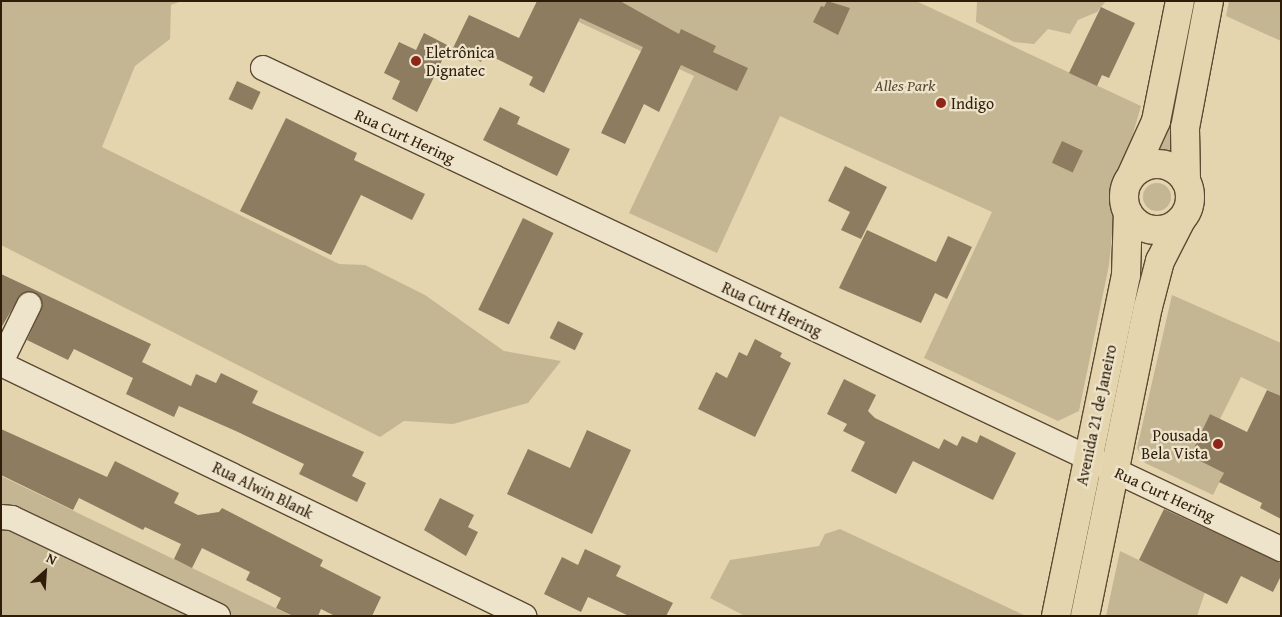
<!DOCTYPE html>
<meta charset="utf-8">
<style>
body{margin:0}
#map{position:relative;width:1282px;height:617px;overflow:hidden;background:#e4d5af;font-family:"Gentium Book Plus",serif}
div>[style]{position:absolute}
.green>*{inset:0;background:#c5b693}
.round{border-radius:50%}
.building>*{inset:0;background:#8d7c5f;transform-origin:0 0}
.roads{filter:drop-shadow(1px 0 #5c4a32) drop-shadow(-1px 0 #5c4a32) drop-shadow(0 1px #5c4a32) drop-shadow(0 -1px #5c4a32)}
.minor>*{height:24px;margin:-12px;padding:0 12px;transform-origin:12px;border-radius:12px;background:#ede4cb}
.major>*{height:28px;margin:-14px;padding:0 14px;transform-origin:14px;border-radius:14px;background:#e4d5af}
.major>.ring{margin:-14px;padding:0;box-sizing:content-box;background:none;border:28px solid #e4d5af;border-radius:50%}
.dots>*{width:14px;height:14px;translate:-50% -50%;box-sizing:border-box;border:2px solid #ede4cb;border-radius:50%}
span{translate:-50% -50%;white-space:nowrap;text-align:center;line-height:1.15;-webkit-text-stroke:4.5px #ede4cb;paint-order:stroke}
.poi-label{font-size:16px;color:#2f1c09}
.left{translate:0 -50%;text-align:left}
.right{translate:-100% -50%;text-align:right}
.park-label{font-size:16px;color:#5c4a32;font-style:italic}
.street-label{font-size:16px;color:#2f1c09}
.frame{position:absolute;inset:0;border:2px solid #2f1c09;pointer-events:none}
.north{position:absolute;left:20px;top:547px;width:50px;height:50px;-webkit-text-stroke:4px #ede4cb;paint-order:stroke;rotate:26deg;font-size:14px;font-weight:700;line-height:20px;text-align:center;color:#2f1c09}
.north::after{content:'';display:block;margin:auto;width:18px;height:22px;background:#2f1c09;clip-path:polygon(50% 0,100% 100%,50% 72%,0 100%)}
</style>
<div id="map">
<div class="green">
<i style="clip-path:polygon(1px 1px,182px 1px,171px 5px,170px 39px,135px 66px,102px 147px,339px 264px,365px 265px,425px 295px,504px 351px,561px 361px,528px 403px,453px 424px,404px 421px,380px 437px,1px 245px)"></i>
<i style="clip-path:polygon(534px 1px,916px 1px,1141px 106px,1116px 193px,1109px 265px,1079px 411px,1058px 421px,924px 358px,992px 212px,780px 116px,717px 253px,629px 213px,694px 76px)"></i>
<i style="clip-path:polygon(977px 1px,1106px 1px,1097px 12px,1078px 20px,1070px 34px,1048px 29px,1034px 44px,1014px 42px,976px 22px)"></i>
<i style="clip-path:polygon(1229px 1px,1281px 1px,1281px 41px,1226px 16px)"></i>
<i style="clip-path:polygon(1171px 110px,1177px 112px,1172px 152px,1159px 149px)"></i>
<i class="round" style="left:1143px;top:183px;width:28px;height:28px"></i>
<i style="clip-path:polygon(1172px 295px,1281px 343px,1281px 396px,1241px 377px,1220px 419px,1210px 414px,1190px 456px,1224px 473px,1213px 495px,1145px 463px,1137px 448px)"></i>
<i style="clip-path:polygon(1px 476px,292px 616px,1px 616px)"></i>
<i style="clip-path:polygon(840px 529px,1026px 616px,745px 616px,710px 598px,730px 560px,819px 546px,825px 534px)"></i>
<i style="clip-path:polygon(1120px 551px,1205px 592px,1197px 616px,1106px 616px)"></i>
</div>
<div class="building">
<i style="clip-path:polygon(537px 1px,620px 1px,679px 34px,681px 29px,716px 46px,713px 52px,748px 68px,737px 91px,681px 65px,659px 112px,644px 104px,625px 144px,601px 133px,643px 47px,580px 18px,544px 93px,529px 85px,533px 77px,485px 53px,481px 62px,453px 48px,469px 15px,519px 38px)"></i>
<i style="clip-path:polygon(827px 1px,850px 8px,838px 35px,813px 22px,821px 6px,824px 7px)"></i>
<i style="clip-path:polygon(1101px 7px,1135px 23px,1109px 78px,1102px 75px,1097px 86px,1069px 73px)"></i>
<i style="clip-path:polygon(424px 33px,449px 46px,417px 112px,392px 99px,400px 81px,384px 73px,399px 42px,416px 50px)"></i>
<i style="left:237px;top:81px;width:26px;height:20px;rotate:25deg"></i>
<i style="clip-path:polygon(500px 107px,520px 117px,517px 124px,570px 149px,557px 176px,483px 140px)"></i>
<i style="clip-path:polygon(286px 118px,357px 153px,354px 160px,425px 194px,412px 220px,361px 195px,331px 255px,240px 211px)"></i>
<i style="left:1062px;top:141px;width:23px;height:24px;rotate:25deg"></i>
<i style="clip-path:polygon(845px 166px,887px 187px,861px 239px,841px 230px,850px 212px,828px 201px)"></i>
<i style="left:523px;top:218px;width:34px;height:102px;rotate:26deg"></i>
<i style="clip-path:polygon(867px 230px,936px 262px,948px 236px,972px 247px,947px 299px,935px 293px,921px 323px,839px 288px)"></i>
<i style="clip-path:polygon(1px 274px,151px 344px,142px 362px,191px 386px,196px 374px,216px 383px,221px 373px,258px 391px,252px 403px,364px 452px,352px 476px,366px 483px,357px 502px,299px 474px,304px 464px,238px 432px,179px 406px,174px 417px,126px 394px,133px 378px,74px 349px,68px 360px,27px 340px,43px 305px,35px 293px,21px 294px,1px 328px)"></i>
<i style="left:558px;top:321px;width:28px;height:19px;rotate:26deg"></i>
<i style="clip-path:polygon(755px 339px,782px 353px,780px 357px,791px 363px,755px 437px,698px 409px,716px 372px,727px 378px,739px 352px,747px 356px)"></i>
<i style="clip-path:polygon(844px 379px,876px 395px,868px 411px,875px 418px,939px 449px,944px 439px,957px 446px,962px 436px,977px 443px,980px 435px,1016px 453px,993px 500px,913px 461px,896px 494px,851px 471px,865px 442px,843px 431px,847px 424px,827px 414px)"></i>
<i style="clip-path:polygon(1267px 390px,1281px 396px,1281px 519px,1260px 508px,1262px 503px,1219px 482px,1224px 473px,1190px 456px,1210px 414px,1247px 432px)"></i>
<i style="clip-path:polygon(1px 429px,107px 477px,115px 461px,179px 493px,174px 503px,198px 515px,219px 512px,222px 508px,323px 560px,320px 566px,381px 597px,372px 616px,335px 616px,321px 609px,318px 616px,293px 616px,276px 608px,281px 598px,246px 580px,250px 572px,202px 548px,192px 568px,174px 559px,181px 544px,145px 527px,143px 530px,79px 498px,73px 510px,1px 475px)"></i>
<i style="clip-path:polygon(587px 430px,631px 450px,592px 534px,507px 494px,528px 449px,570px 468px)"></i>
<i style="clip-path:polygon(440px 498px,474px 515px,468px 527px,478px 532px,466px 556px,424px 530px)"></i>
<i style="clip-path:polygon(1164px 509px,1281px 563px,1281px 576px,1273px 592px,1241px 576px,1227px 604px,1139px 560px)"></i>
<i style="clip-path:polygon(585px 549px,621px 566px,616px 576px,673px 603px,666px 616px,629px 616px,588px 597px,581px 612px,544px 594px,562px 557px,578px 565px)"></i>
</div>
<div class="roads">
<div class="minor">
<i style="left:263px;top:68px;width:1126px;rotate:25.29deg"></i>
<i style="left:1px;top:362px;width:64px;rotate:-63.8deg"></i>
<i style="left:1px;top:364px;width:581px;rotate:25.73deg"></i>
<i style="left:1px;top:517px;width:11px;rotate:5deg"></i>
<i style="left:12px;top:518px;width:228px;rotate:25.4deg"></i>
</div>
<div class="major">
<i class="ring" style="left:1124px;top:164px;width:38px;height:38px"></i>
<i style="left:1132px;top:174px;width:58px;rotate:-65.6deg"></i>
<i style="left:1156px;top:121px;width:122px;rotate:-78.7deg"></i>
<i style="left:1186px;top:181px;width:53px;rotate:-91.1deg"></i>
<i style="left:1185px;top:128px;width:129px;rotate:-79.3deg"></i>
<i style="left:1056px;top:616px;width:348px;rotate:-78.4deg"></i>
<i style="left:1126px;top:275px;width:62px;rotate:-88.2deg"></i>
<i style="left:1085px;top:616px;width:315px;rotate:-78.5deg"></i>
<i style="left:1148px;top:307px;width:48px;rotate:-75.4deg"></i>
<i style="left:1160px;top:261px;width:46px;rotate:-62.9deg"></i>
</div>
</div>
<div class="dots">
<i style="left:416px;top:61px;background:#8f2418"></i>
<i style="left:941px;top:103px;background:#8f2418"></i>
<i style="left:1218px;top:444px;background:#8f2418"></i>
</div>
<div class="poi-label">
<span class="left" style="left:426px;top:61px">Eletrônica<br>Dignatec</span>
<span class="left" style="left:951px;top:103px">Indigo</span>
<span class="right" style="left:1208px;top:444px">Pousada<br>Bela Vista</span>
</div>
<div class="park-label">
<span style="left:905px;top:85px">Alles Park</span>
</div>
<div class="street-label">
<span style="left:405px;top:136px;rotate:25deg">Rua Curt Hering</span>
<span style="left:772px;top:309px;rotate:25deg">Rua Curt Hering</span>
<span style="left:1096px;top:415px;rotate:-78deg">Avenida 21 de Janeiro</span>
<span style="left:263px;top:490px;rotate:26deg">Rua Alwin Blank</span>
<span style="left:1165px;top:494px;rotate:25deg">Rua Curt Hering</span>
</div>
<div class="frame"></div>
<div class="north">N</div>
</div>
